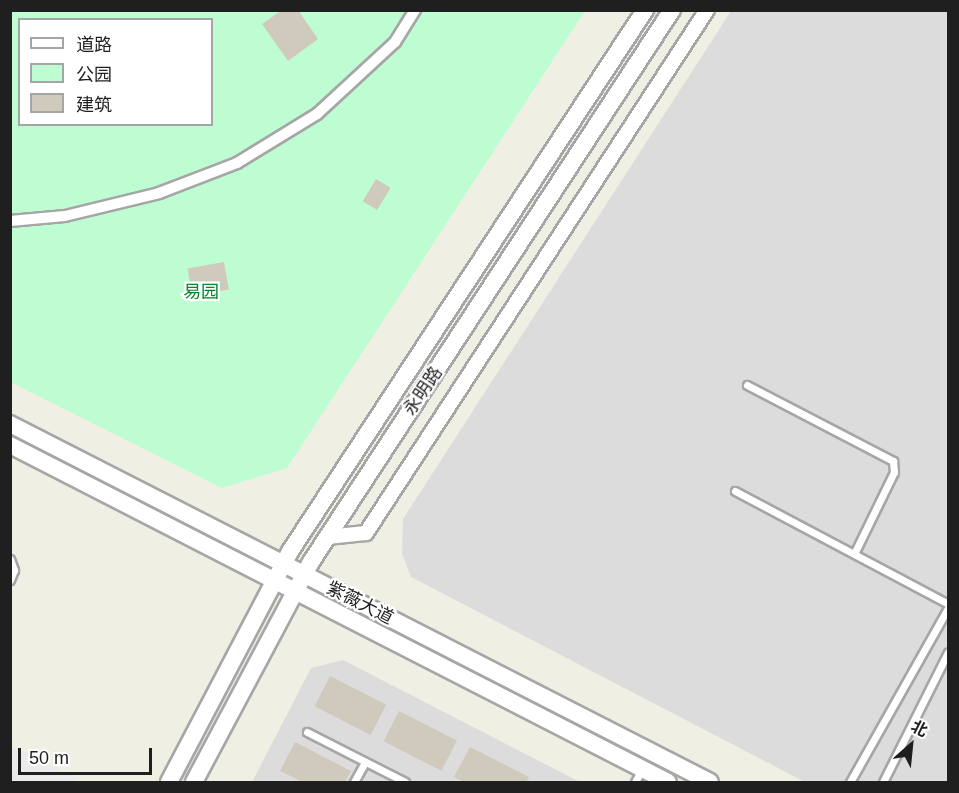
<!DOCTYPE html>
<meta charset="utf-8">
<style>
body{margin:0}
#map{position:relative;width:959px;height:793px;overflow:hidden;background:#f0efe4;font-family:Helvetica,"Noto Sans SC",sans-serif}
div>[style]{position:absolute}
.residential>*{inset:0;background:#dddcdc}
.park>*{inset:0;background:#befdd2}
.parking>*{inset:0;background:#ebebeb}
.building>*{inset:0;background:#d0cabd;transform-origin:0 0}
.roads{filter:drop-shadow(2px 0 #a6a6a6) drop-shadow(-2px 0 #a6a6a6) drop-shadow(0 2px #a6a6a6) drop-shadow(0 -2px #a6a6a6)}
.service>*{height:7px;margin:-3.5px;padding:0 3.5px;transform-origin:3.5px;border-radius:3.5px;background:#fff}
.pedestrian>*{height:10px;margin:-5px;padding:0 5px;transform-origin:5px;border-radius:5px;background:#fff}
.minor>*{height:14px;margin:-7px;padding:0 7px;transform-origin:7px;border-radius:7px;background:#fff}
.tertiary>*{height:16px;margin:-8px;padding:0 8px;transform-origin:8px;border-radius:8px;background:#fff}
span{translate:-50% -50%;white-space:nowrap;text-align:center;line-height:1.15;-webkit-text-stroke:4.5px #fff;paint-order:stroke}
.park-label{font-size:18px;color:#04862d}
.street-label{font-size:18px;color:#1f1f1f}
.frame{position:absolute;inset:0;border:12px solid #1f1f1f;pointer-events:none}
.legend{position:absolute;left:18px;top:18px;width:195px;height:108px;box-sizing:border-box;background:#fff;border:2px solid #a5a5a5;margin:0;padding:8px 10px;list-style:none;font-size:18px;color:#1f1f1f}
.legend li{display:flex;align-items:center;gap:12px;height:30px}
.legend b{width:30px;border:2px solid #a5a5a5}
.north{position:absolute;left:881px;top:715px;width:60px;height:60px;-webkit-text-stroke:4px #fff;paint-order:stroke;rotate:27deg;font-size:16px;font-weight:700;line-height:24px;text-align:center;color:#1f1f1f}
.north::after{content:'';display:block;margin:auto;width:21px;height:27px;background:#1f1f1f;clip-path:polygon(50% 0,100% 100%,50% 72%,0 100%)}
.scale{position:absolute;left:18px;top:748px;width:134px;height:27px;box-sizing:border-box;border:3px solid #1f1f1f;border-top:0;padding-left:8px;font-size:18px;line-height:21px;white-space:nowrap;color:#1f1f1f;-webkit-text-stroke:4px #fff;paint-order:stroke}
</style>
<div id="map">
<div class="residential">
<i style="clip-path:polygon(731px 11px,948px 11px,948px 782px,805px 782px,411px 577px,402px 554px,403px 519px)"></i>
<i style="clip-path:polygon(343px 660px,580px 782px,252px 782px,311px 668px)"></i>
</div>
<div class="park">
<i style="clip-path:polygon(evenodd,10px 11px,585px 11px,287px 468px,222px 488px,11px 382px,10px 11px,20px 20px,212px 20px,212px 124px,20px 124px,20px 20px)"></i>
</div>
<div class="parking">
<i style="clip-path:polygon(10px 745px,79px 779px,77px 782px,11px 782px)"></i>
</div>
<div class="building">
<i style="clip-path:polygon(282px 10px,298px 10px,318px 39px,288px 61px,262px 24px)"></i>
<i style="left:376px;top:179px;width:17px;height:26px;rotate:31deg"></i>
<i style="left:224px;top:262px;width:28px;height:37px;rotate:80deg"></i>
<i style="left:330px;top:676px;width:63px;height:34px;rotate:27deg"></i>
<i style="left:399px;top:711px;width:65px;height:34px;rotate:27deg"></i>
<i style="clip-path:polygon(295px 742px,351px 771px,345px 782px,303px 782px,280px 771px)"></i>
<i style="clip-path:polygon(470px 747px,529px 777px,526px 782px,464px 782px,454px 777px)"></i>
</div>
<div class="roads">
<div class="service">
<i style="left:747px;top:385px;width:165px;rotate:27.5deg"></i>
<i style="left:893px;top:461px;width:11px;rotate:85deg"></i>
<i style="left:894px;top:472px;width:91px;rotate:116deg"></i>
<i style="left:735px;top:491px;width:241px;rotate:27.9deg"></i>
<i style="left:10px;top:559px;width:12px;rotate:70deg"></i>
<i style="left:14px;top:570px;width:11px;rotate:112deg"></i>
<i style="left:307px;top:732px;width:110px;rotate:27deg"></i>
<i style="left:354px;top:782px;width:23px;rotate:-61deg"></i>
<i style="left:635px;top:782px;width:15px;rotate:-62deg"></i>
<i style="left:850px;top:782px;width:200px;rotate:-60.6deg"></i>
<i style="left:883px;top:782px;width:145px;rotate:-63.4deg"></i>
</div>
<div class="pedestrian">
<i style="left:10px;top:221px;width:55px;rotate:-5.2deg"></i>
<i style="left:65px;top:216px;width:97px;rotate:-13.7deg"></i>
<i style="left:159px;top:193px;width:84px;rotate:-21deg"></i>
<i style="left:237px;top:163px;width:94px;rotate:-31.5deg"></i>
<i style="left:317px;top:114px;width:106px;rotate:-42.7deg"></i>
<i style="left:395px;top:42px;width:38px;rotate:-58deg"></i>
</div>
<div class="minor">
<i style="left:327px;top:537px;width:39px;rotate:-6deg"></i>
<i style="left:366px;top:533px;width:624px;rotate:-56.9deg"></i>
</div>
<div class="tertiary">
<i style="left:10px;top:424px;width:786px;rotate:27.09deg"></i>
<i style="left:10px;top:445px;width:739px;rotate:27.12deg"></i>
<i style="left:169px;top:782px;width:262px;rotate:-62.3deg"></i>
<i style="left:291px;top:550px;width:646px;rotate:-56.75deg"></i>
<i style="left:194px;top:782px;width:249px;rotate:-62deg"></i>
<i style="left:311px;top:562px;width:660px;rotate:-56.82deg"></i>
</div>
</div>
<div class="park-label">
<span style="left:201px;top:292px">易园</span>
</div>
<div class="street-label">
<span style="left:423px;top:391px;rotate:-56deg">永明路</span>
<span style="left:360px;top:603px;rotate:27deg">紫薇大道</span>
</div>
<div class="frame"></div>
<ul class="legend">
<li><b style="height:8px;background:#fff"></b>道路</li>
<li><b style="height:16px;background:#befdd2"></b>公园</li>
<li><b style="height:16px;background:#d0cabd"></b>建筑</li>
</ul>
<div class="north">北</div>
<div class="scale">50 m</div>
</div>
